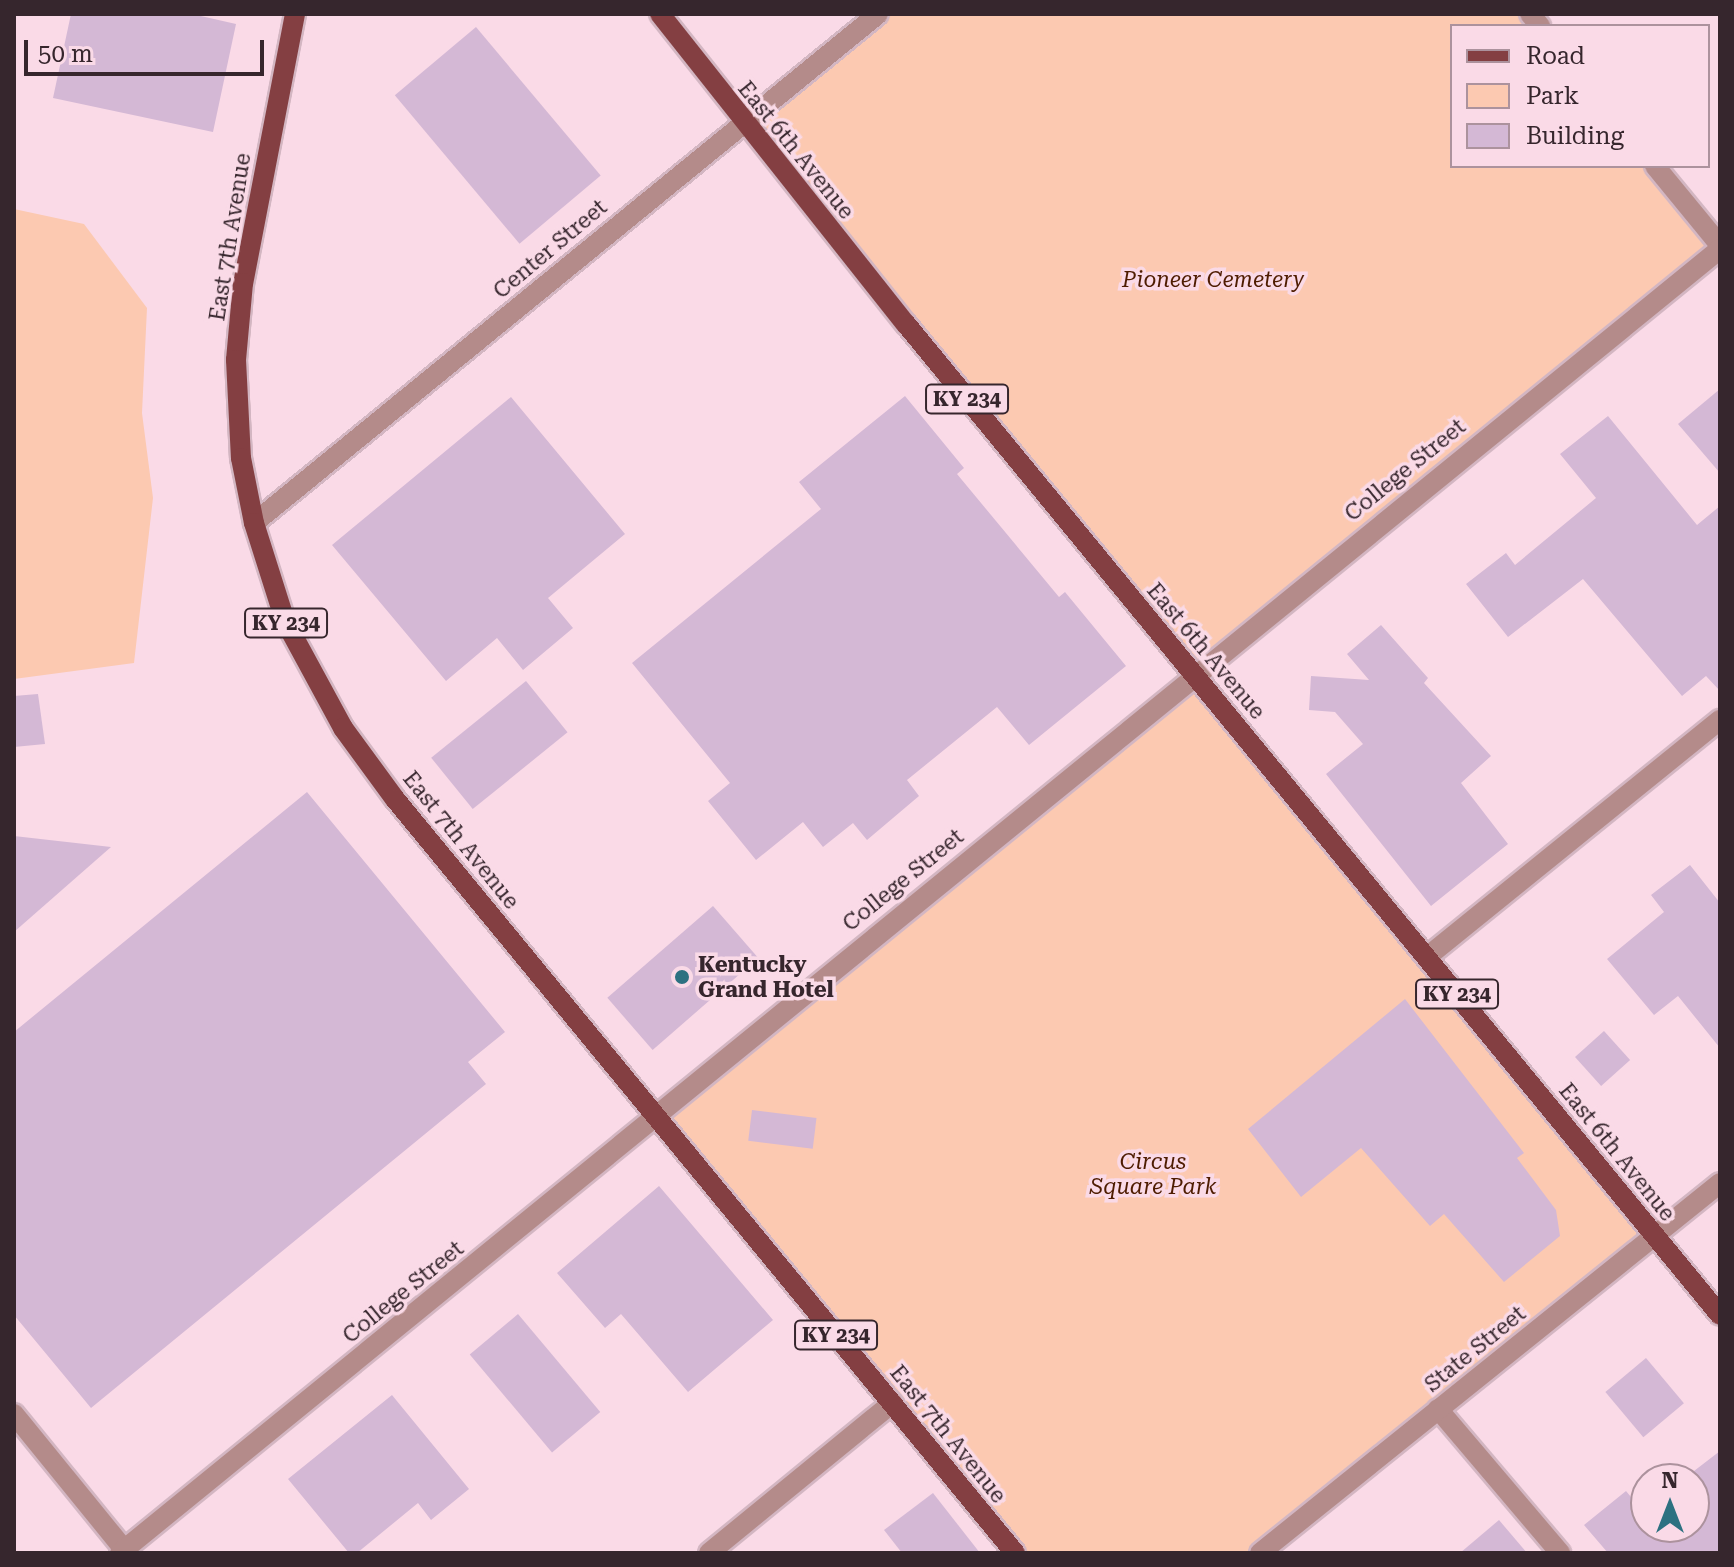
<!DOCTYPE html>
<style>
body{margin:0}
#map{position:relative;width:1734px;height:1567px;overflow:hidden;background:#fadae7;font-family:"Roboto Serif",serif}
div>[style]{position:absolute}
.green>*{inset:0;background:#fcc9b1}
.building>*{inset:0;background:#d4b8d5;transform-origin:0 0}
.roads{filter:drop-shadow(2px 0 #d3b6c2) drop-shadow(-2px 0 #d3b6c2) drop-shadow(0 2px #d3b6c2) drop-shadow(0 -2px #d3b6c2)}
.minor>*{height:20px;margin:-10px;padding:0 10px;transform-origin:10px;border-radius:10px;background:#b48b8a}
.major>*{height:20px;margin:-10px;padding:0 10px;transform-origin:10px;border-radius:10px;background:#843f42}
.dots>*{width:22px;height:22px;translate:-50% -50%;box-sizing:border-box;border:4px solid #fadae7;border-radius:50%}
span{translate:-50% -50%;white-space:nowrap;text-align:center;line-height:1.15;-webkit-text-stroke:7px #fadae7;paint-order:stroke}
.shield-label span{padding:2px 6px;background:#fadae7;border:2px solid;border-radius:6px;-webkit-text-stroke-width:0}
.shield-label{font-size:20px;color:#36262d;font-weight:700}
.street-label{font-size:22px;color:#36262d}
.park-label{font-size:22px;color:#4e1c00;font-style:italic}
.poi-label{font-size:22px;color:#36262d;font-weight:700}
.left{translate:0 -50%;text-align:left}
.frame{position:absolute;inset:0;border:16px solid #36262d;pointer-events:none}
.legend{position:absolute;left:1450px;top:24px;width:260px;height:144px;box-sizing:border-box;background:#fadae7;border:2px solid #ac929d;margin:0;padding:10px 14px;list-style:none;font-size:24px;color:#36262d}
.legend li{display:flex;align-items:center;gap:16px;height:40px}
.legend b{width:40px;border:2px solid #ac929d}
.north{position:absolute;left:1630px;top:1463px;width:80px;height:80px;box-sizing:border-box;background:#fadae7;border:2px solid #ac929d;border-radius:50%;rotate:0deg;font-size:22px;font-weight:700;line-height:32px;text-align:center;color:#36262d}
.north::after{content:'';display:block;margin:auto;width:28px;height:36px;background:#2d7181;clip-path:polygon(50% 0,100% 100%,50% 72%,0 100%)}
.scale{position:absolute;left:24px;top:40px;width:240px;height:36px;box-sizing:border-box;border:4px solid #36262d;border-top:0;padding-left:10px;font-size:24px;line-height:28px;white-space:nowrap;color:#36262d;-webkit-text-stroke:6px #fadae7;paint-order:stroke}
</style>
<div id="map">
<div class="green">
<i style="clip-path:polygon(872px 14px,1536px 14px,1546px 26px,1452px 26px,1452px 166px,1657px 166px,1720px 245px,1193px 675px,1655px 1236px,1260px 1553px,1014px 1553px,656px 1118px,1193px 675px,738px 118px)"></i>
<i style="clip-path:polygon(14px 209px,84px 224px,147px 308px,142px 413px,153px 498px,134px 663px,14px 679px)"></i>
</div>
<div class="building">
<i style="clip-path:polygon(71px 14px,192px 14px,236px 24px,213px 132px,53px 98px)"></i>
<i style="left:476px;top:27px;width:194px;height:106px;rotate:50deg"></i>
<i style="clip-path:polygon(1720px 389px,1720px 473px,1678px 424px)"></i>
<i style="clip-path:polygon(905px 396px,964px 468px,957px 474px,1059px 597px,1065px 592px,1126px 666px,1029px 745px,997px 707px,907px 780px,919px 796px,867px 840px,853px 823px,823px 847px,803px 822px,756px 860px,708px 801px,730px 783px,632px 663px,821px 509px,799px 482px)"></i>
<i style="clip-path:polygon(511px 397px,625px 534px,548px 598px,573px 628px,523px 670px,497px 638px,446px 681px,332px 545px)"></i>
<i style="clip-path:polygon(1608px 416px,1697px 525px,1720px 506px,1720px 691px,1706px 676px,1682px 696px,1583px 579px,1508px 637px,1466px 584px,1506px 553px,1515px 565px,1596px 498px,1560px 454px)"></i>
<i style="clip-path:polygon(1381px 625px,1428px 678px,1424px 683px,1491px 756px,1461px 783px,1508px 844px,1431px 906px,1326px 774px,1363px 744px,1335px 712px,1309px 710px,1311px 676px,1369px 680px,1347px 654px)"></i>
<i style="left:526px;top:681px;width:66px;height:122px;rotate:51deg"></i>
<i style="clip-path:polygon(38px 694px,45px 744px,14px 747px,14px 696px)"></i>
<i style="clip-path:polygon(307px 792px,505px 1032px,468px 1062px,486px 1084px,91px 1408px,14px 1315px,14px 1032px)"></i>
<i style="clip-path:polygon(14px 836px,111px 847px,14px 932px)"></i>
<i style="clip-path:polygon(1690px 865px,1720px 903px,1720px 1048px,1678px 996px,1654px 1015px,1607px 959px,1664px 912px,1651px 895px)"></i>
<i style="left:713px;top:906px;width:69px;height:140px;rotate:49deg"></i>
<i style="clip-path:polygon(1405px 999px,1524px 1153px,1517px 1158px,1556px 1210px,1560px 1236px,1504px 1282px,1444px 1214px,1430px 1226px,1361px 1148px,1301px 1197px,1248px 1129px)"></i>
<i style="left:1604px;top:1031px;width:39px;height:39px;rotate:48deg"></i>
<i style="left:752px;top:1110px;width:65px;height:31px;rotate:7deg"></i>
<i style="clip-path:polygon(659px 1186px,773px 1320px,688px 1392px,621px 1314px,605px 1328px,557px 1273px)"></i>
<i style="left:518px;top:1314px;width:128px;height:63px;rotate:50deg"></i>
<i style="left:1646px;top:1358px;width:59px;height:53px;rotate:50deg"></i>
<i style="clip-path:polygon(392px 1395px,469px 1489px,431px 1520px,418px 1503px,357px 1553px,349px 1553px,288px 1479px)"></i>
<i style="clip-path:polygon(1720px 1451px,1720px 1553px,1608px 1553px,1584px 1525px,1626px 1491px,1646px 1515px,1646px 1527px,1694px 1527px,1694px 1471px)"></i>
<i style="clip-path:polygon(933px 1493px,980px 1553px,902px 1553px,884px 1530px)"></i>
<i style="clip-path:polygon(1499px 1520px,1527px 1553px,1460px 1553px)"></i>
</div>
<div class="roads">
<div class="minor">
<i style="left:1530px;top:14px;width:16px;rotate:50deg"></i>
<i style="left:1655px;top:166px;width:102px;rotate:50.6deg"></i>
<i style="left:254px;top:523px;width:805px;rotate:-39.2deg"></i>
<i style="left:1427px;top:957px;width:377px;rotate:-39deg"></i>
<i style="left:1438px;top:1409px;width:189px;rotate:49.7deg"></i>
<i style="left:14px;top:1414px;width:179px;rotate:50.9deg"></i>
<i style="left:120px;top:1553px;width:2064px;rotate:-39.18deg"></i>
<i style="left:709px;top:1553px;width:237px;rotate:-39.3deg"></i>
<i style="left:1260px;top:1553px;width:590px;rotate:-38.81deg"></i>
</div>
<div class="major">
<i style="left:295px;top:14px;width:274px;rotate:100.9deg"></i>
<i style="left:243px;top:283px;width:77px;rotate:95.2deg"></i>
<i style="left:236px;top:360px;width:98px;rotate:87.1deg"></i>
<i style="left:241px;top:458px;width:66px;rotate:78.7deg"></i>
<i style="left:254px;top:523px;width:103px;rotate:72.4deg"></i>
<i style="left:285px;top:621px;width:122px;rotate:61.5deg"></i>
<i style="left:343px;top:728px;width:88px;rotate:53.8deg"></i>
<i style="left:395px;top:799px;width:976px;rotate:50.57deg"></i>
<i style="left:660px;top:14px;width:396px;rotate:51.6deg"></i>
<i style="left:906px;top:324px;width:1282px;rotate:50.6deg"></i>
</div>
</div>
<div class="dots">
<i style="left:682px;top:977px;background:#2d7181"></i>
</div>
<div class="shield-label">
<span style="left:967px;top:399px">KY 234</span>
<span style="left:286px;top:623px">KY 234</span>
<span style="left:1457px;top:994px">KY 234</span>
<span style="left:836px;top:1335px">KY 234</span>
</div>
<div class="street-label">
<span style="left:796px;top:150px;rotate:51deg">East 6th Avenue</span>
<span style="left:230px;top:237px;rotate:-81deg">East 7th Avenue</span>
<span style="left:550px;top:249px;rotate:-40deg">Center Street</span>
<span style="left:1405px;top:470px;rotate:-39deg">College Street</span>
<span style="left:1206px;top:651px;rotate:50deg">East 6th Avenue</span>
<span style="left:461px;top:840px;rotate:51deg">East 7th Avenue</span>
<span style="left:903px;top:880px;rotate:-39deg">College Street</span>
<span style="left:1617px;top:1152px;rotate:51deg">East 6th Avenue</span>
<span style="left:403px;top:1292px;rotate:-39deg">College Street</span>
<span style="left:1475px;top:1349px;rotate:-39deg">State Street</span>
<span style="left:948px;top:1434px;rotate:51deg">East 7th Avenue</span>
</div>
<div class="park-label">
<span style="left:1213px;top:280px">Pioneer Cemetery</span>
<span style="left:1153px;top:1174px">Circus<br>Square Park</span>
</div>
<div class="poi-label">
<span class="left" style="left:698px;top:977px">Kentucky<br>Grand Hotel</span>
</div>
<div class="frame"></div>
<ul class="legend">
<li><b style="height:10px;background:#843f42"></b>Road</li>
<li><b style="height:22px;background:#fcc9b1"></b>Park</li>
<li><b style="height:22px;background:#d4b8d5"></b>Building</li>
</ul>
<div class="north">N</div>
<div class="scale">50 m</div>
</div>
